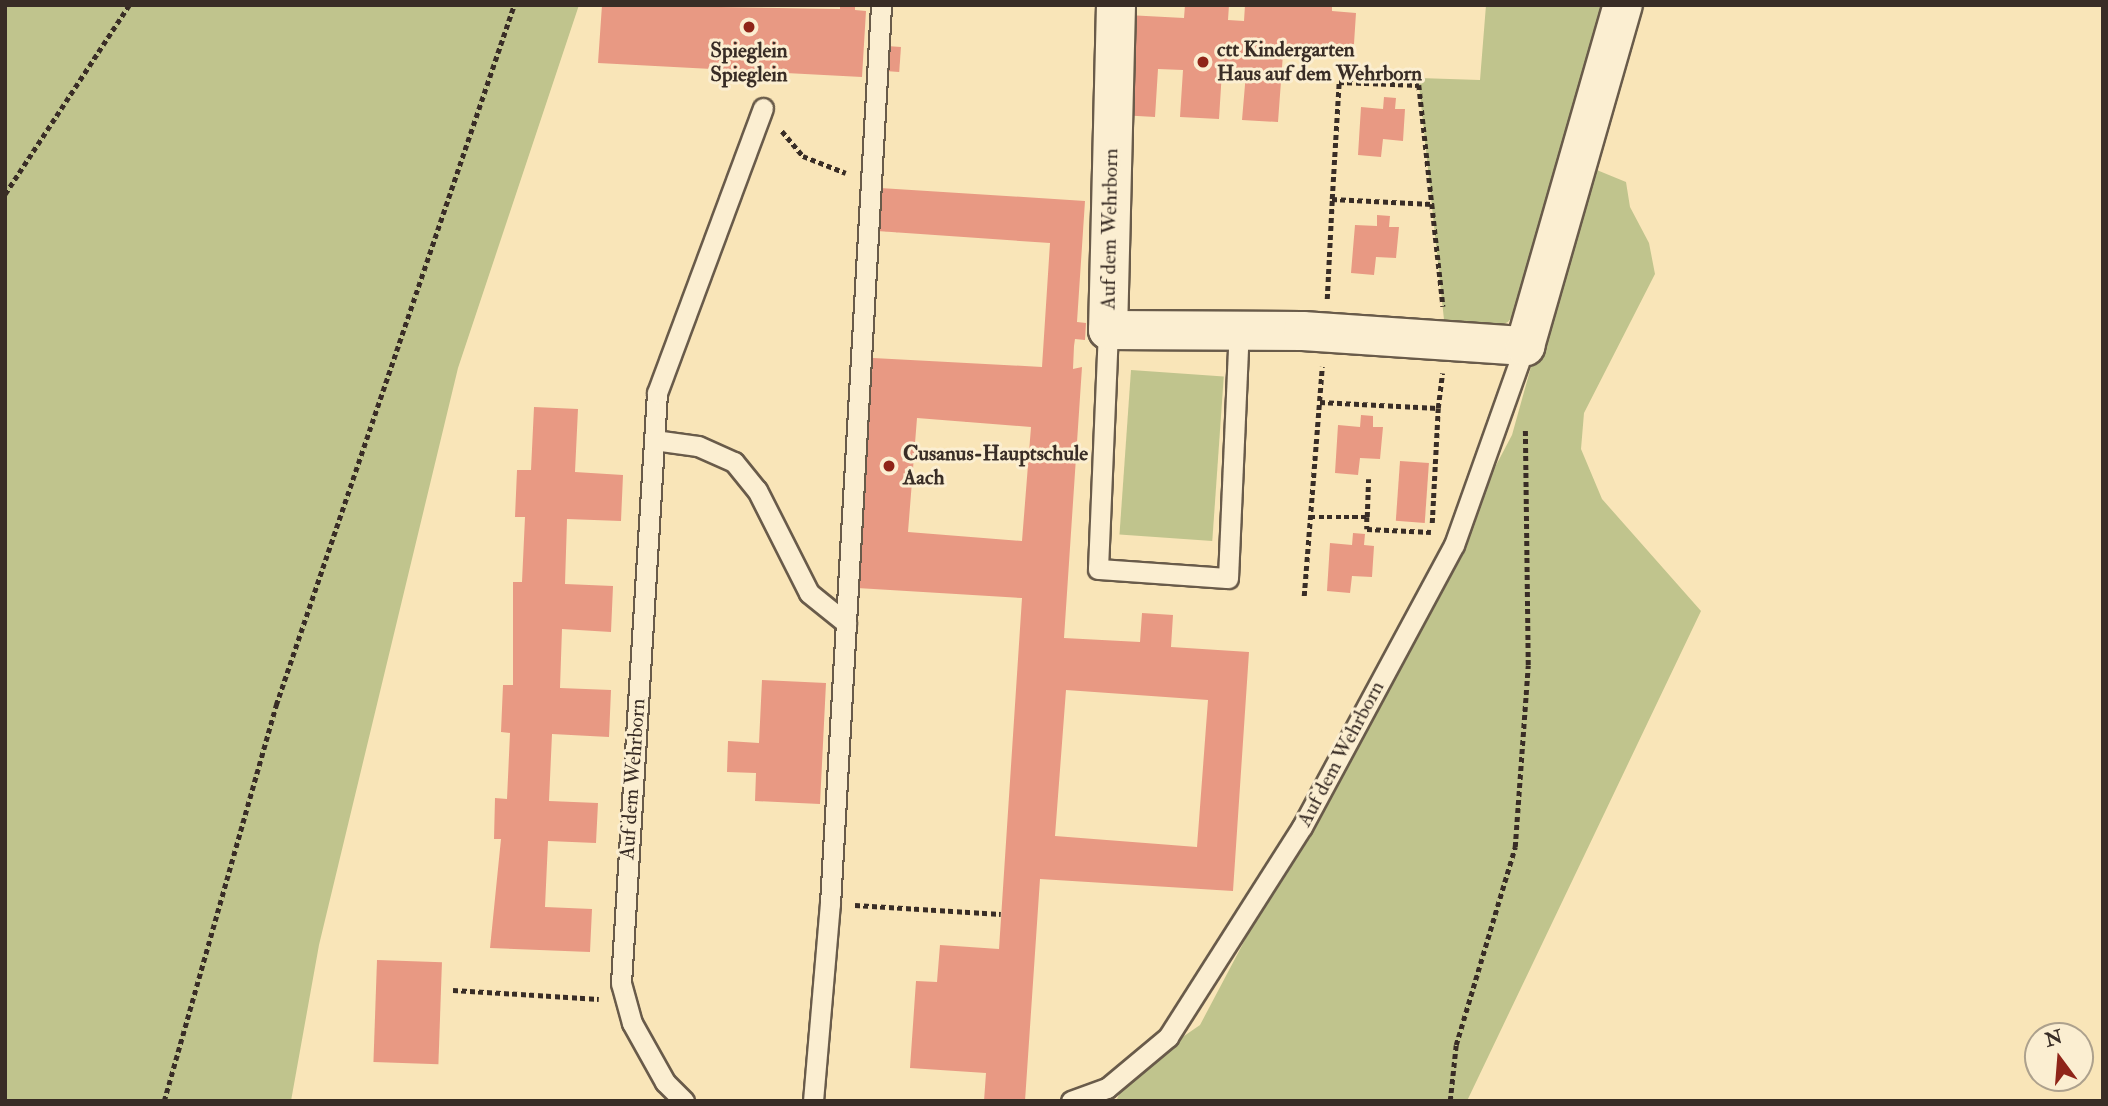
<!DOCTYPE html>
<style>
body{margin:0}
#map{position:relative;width:2108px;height:1106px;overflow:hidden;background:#f9e5b8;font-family:"IM FELL Double Pica",serif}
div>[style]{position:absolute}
.green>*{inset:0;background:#c0c48d;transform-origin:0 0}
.building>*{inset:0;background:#e89983;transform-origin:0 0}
.path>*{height:4.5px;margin-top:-2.25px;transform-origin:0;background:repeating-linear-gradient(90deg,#392d26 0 5px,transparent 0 8.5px)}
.roads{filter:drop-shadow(2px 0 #695b4a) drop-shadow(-2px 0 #695b4a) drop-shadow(0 2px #695b4a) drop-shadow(0 -2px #695b4a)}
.lane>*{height:19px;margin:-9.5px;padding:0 9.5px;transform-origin:9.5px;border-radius:9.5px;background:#fbeed1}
.street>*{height:38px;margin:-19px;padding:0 19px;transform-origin:19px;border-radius:19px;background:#fbeed1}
.dots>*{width:19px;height:19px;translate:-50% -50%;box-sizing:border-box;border:4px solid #fbeed1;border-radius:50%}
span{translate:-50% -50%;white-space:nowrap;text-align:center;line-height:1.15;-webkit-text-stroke:6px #fbeed1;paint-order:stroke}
.poi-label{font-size:21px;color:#392d26;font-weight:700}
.left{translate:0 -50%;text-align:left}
.street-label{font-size:21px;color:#392d26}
.frame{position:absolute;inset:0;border:7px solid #392d26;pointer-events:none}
.north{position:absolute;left:2024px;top:1022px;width:70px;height:70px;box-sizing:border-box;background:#fbeed1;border:2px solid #ada18d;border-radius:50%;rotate:344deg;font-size:19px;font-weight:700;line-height:28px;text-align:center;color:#392d26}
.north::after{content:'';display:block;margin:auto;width:24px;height:32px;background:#8f2418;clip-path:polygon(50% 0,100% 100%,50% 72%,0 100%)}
</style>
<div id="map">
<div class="green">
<i style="clip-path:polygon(5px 5px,579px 5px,458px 368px,319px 945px,291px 1101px,5px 1101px)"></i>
<i style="clip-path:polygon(1486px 5px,1606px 5px,1520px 307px,1508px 322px,1486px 332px,1445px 329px,1419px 85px,1419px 78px,1480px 80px)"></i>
<i style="clip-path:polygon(1587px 166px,1626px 182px,1630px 207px,1649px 243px,1655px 274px,1584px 413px,1581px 449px,1602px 499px,1701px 611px,1467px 1101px,1116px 1101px,1129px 1074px,1200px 1025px,1512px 435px)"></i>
<i style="left:1131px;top:370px;width:93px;height:165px;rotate:4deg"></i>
</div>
<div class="building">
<i style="clip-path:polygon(602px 5px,840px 9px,840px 5px,855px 5px,855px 10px,866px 11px,862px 77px,598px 63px)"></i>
<i style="clip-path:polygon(1185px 5px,1229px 5px,1228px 20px,1244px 21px,1245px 5px,1332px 5px,1332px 11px,1356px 13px,1353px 59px,1283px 54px,1278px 122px,1242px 120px,1246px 73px,1222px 71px,1219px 119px,1180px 117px,1183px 70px,1158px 69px,1155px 117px,1120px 115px,1127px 15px,1184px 18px)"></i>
<i style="left:887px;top:46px;width:14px;height:25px;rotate:4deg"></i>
<i style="clip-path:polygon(1384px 97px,1396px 98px,1395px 109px,1405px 109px,1403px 141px,1383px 139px,1381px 157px,1358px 155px,1361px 107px,1383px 109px)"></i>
<i style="clip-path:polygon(evenodd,880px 188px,1085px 201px,1077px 322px,1086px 323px,1085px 340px,1075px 339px,1074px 346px,1073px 369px,1082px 367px,1064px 638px,1140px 642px,1142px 613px,1173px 615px,1171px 647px,1249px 652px,1233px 891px,1040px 879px,1025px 1101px,984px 1101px,986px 1073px,910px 1068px,916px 981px,937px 982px,940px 945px,999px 949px,1022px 598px,857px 588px,873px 358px,1042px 367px,1050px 243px,877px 231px,880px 188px,917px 418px,1031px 427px,1022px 541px,908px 532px,917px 418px,880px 188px,1066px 690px,1208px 700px,1197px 847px,1055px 836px,1066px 690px)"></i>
<i style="clip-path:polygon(1377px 215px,1390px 216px,1389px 227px,1399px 227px,1396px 258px,1376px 257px,1374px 275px,1351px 273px,1355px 225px,1377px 226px)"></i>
<i style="clip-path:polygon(534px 407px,578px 409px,575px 472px,623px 475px,621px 521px,567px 519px,565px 584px,613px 586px,611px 632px,562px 629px,560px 688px,611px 690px,609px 737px,552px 734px,549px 801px,598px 803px,596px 843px,548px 841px,545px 907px,592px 909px,590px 952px,490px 948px,501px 839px,494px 839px,495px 798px,507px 799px,510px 733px,501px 732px,503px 685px,513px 685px,513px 582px,522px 582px,525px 517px,515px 517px,517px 470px,531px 470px)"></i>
<i style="clip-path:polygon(1361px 415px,1373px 416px,1373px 427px,1383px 427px,1380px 459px,1360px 458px,1358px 475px,1335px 473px,1338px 425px,1360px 427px)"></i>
<i style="left:1400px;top:461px;width:29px;height:60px;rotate:4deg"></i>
<i style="clip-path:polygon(1353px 533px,1365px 534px,1364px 545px,1374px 546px,1372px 577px,1352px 576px,1350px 593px,1327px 591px,1330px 543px,1352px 545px)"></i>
<i style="clip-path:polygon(762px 680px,826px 683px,820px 804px,755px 801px,756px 773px,727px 772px,728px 741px,759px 743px)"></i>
<i style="left:377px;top:960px;width:65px;height:102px;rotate:2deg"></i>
</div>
<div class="path">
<i style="left:782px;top:131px;width:33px;rotate:50deg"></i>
<i style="left:803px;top:156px;width:46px;rotate:21.6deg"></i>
<i style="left:5px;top:194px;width:226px;rotate:-56.7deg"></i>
<i style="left:1332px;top:199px;width:117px;rotate:-86.6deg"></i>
<i style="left:1339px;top:82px;width:80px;rotate:2.1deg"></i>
<i style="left:1419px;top:85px;width:120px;rotate:83.8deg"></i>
<i style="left:1327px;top:299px;width:100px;rotate:-87.1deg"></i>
<i style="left:1332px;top:199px;width:100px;rotate:2.9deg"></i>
<i style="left:1432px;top:204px;width:103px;rotate:83.8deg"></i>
<i style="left:1320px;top:402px;width:118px;rotate:2.9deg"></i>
<i style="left:1438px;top:408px;width:35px;rotate:-83deg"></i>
<i style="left:1310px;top:517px;width:57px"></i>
<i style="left:1367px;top:517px;width:12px;rotate:90deg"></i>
<i style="left:1367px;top:529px;width:64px;rotate:2.7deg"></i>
<i style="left:1367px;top:517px;width:38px;rotate:-88deg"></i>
<i style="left:1432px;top:523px;width:115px;rotate:-87deg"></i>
<i style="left:1304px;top:596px;width:230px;rotate:-85.5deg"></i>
<i style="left:855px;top:905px;width:146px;rotate:3.5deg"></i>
<i style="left:453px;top:990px;width:146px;rotate:3.5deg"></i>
<i style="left:164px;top:1101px;width:412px;rotate:-74.2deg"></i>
<i style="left:276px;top:705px;width:739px;rotate:-71.22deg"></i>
<i style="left:1450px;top:1101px;width:56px;rotate:-83.9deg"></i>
<i style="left:1456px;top:1045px;width:207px;rotate:-73.4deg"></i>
<i style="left:1515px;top:847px;width:182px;rotate:-85.9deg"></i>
<i style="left:1528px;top:665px;width:236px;rotate:-90.7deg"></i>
</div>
<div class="roads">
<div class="lane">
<i style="left:1108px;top:330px;width:239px;rotate:92.4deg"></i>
<i style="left:1098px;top:569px;width:130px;rotate:4deg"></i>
<i style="left:1228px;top:578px;width:248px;rotate:-87.5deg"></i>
<i style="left:654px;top:440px;width:44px;rotate:7.8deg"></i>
<i style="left:698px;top:446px;width:39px;rotate:24deg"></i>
<i style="left:734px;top:462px;width:36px;rotate:51deg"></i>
<i style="left:757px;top:490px;width:115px;rotate:63.2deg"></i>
<i style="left:809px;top:593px;width:48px;rotate:39deg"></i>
<i style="left:684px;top:1101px;width:27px;rotate:-135deg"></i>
<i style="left:665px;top:1082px;width:68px;rotate:-119.2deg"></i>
<i style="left:632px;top:1023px;width:41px;rotate:-105.4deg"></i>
<i style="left:621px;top:983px;width:591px;rotate:-86.51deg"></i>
<i style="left:657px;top:393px;width:304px;rotate:-69.6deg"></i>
<i style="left:813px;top:1101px;width:198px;rotate:-85.1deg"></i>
<i style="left:830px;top:904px;width:900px;rotate:-86.75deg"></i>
<i style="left:1071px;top:1101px;width:38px;rotate:-20deg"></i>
<i style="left:1107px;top:1088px;width:80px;rotate:-39.9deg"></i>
<i style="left:1168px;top:1037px;width:249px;rotate:-57.5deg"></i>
<i style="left:1302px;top:827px;width:320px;rotate:-61.7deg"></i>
<i style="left:1454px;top:545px;width:211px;rotate:-70.4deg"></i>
</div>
<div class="street">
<i style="left:1116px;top:5px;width:325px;rotate:91.4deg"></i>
<i style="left:1108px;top:330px;width:195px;rotate:0.3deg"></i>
<i style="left:1303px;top:331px;width:223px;rotate:3.9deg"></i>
<i style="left:1525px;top:346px;width:355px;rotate:-74deg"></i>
</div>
</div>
<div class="dots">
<i style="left:749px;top:27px;background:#8f2418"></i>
<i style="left:1203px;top:62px;background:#8f2418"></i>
<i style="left:889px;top:466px;background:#8f2418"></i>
</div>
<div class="poi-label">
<span class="left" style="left:1217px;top:62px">ctt Kindergarten<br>Haus auf dem Wehrborn</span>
<span style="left:749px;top:63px">Spieglein<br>Spieglein</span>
<span class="left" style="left:903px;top:466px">Cusanus-Hauptschule<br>Aach</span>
</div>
<div class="street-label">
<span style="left:1110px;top:229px;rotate:-89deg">Auf dem Wehrborn</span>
<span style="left:1341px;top:754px;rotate:-62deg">Auf dem Wehrborn</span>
<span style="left:633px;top:779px;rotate:-86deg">Auf dem Wehrborn</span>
</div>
<div class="frame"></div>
<div class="north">N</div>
</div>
